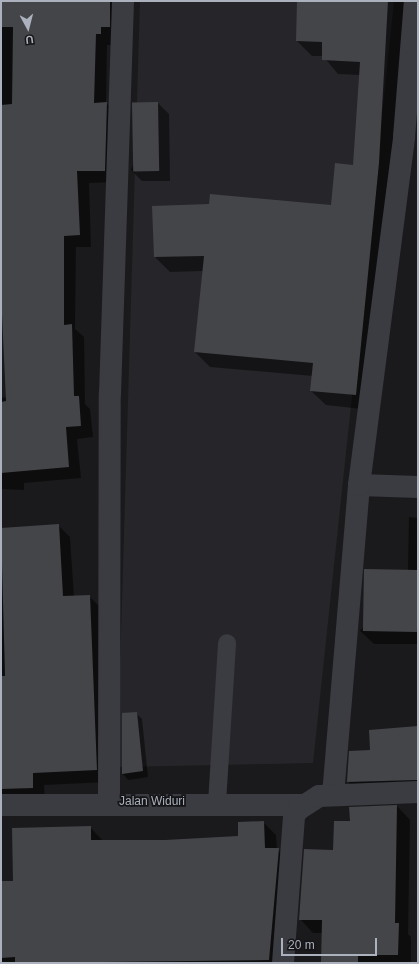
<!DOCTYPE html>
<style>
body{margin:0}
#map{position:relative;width:419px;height:964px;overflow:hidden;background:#1a1a1c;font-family:Helvetica,sans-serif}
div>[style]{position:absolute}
.built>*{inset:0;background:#26262a}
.shadow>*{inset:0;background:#0007}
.building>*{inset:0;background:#444549;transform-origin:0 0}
.service>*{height:18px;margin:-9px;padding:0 9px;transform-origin:9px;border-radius:9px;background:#3a3c42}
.minor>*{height:22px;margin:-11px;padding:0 11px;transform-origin:11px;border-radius:11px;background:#3a3c42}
span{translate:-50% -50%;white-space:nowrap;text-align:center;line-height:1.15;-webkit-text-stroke:3.5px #151517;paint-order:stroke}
.street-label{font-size:12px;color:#abb1bd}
.frame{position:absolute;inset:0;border:2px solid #abb1bd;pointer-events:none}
.north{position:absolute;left:8px;top:8px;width:40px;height:40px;-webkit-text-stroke:3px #151517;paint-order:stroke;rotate:173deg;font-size:11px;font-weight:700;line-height:16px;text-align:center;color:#abb1bd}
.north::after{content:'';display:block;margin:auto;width:14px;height:18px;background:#abb1bd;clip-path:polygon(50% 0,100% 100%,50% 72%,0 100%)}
.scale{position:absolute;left:281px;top:938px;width:96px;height:18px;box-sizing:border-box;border:2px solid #abb1bd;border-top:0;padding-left:5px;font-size:12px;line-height:14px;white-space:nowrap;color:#abb1bd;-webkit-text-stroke:3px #151517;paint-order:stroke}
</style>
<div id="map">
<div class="built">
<i style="clip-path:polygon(140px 1px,394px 1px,313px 763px,117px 767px)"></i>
</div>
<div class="shadow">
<i style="clip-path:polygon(1px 1px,116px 1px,113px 45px,107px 45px,106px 103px,119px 115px,116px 182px,89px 183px,91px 247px,76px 247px,75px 329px,84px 337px,85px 404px,90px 409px,93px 437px,77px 439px,81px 478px,24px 483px,24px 490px,1px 489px,1px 398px,7px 397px,5px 305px,1px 305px)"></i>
<i style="clip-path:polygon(298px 1px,404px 1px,394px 178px,371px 410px,326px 405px,311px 391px,313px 376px,210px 367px,195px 352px,203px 271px,170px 272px,155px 257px,210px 205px,332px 206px,354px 166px,360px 75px,338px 74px,323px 56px,312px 56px,297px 41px)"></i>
<i style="clip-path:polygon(158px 103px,169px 114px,170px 181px,142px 181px,131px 170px)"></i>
<i style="clip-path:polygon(409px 517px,418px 518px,418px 644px,374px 644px,360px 631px,408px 570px)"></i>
<i style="clip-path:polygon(58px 525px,70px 537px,74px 597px,89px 596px,101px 608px,108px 782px,44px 785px,45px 804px,1px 806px,1px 529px)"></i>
<i style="clip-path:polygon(136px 713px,142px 719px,148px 777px,128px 780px,123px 774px)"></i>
<i style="clip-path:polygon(418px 727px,418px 794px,361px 795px,348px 782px,350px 752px,371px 750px)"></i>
<i style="clip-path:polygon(397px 806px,410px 820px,408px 934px,411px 937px,411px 963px,322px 963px,322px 933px,313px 933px,300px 919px,351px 822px)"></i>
<i style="clip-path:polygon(263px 822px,276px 835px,277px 849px,291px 862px,283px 963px,1px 963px,1px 882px,14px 882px,90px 827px,103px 841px,165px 841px,239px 837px)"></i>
</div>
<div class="building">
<i style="clip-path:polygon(1px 1px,110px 1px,110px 27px,101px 27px,101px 34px,96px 34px,94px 103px,107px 102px,105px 171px,77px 171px,80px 235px,64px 236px,64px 325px,72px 324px,74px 396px,79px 396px,81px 426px,66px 427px,69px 467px,1px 473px,1px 402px,6px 401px,1px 293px,1px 105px,12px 104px,13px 27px,1px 27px)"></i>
<i style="clip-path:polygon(297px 1px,388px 1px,379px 163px,356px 395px,310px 391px,313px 363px,194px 352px,204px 256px,154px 257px,152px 206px,209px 204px,210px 194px,331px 205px,335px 163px,353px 165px,360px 62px,322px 60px,322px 42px,296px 41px)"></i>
<i style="left:158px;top:102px;width:69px;height:26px;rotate:89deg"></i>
<i style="clip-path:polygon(59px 524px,63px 596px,90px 595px,97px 770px,33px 773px,33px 788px,1px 789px,1px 676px,5px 676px,1px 528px)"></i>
<i style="left:364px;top:569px;width:54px;height:62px;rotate:1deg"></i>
<i style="clip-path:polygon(137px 712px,143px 771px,122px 774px,122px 713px)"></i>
<i style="clip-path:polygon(418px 726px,418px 780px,347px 782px,349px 751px,370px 750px,369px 730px)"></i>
<i style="clip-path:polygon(397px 805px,395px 923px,399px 923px,398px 955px,358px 955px,358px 963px,321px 963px,322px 920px,299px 920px,304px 849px,333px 850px,334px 821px,350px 821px,349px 807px)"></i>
<i style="clip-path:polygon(264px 821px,265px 848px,279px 848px,269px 960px,15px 963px,15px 957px,1px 958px,1px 881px,13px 881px,12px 828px,91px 826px,91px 840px,165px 840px,238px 836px,238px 822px)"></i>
</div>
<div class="service">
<i style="left:217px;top:803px;width:160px;rotate:-86.4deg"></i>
</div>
<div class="minor">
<i style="left:359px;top:485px;width:59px;rotate:1.9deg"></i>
<i style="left:333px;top:795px;width:311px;rotate:-85.2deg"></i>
<i style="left:359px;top:485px;width:351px;rotate:-82.6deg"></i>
<i style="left:404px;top:137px;width:136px;rotate:-85.4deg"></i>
<i style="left:109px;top:802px;width:408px;rotate:-89.9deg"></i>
<i style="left:110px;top:394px;width:393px;rotate:-88.1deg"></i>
<i style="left:1px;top:805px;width:302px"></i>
<i style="left:283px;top:963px;width:148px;rotate:-85.7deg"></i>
<i style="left:294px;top:815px;width:8px;rotate:-50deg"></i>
<i style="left:299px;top:809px;width:24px;rotate:-33deg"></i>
<i style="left:319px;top:796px;width:99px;rotate:-2.3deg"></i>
</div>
<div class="street-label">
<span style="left:152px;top:802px">Jalan Widuri</span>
</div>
<div class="frame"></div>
<div class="north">U</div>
<div class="scale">20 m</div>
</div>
